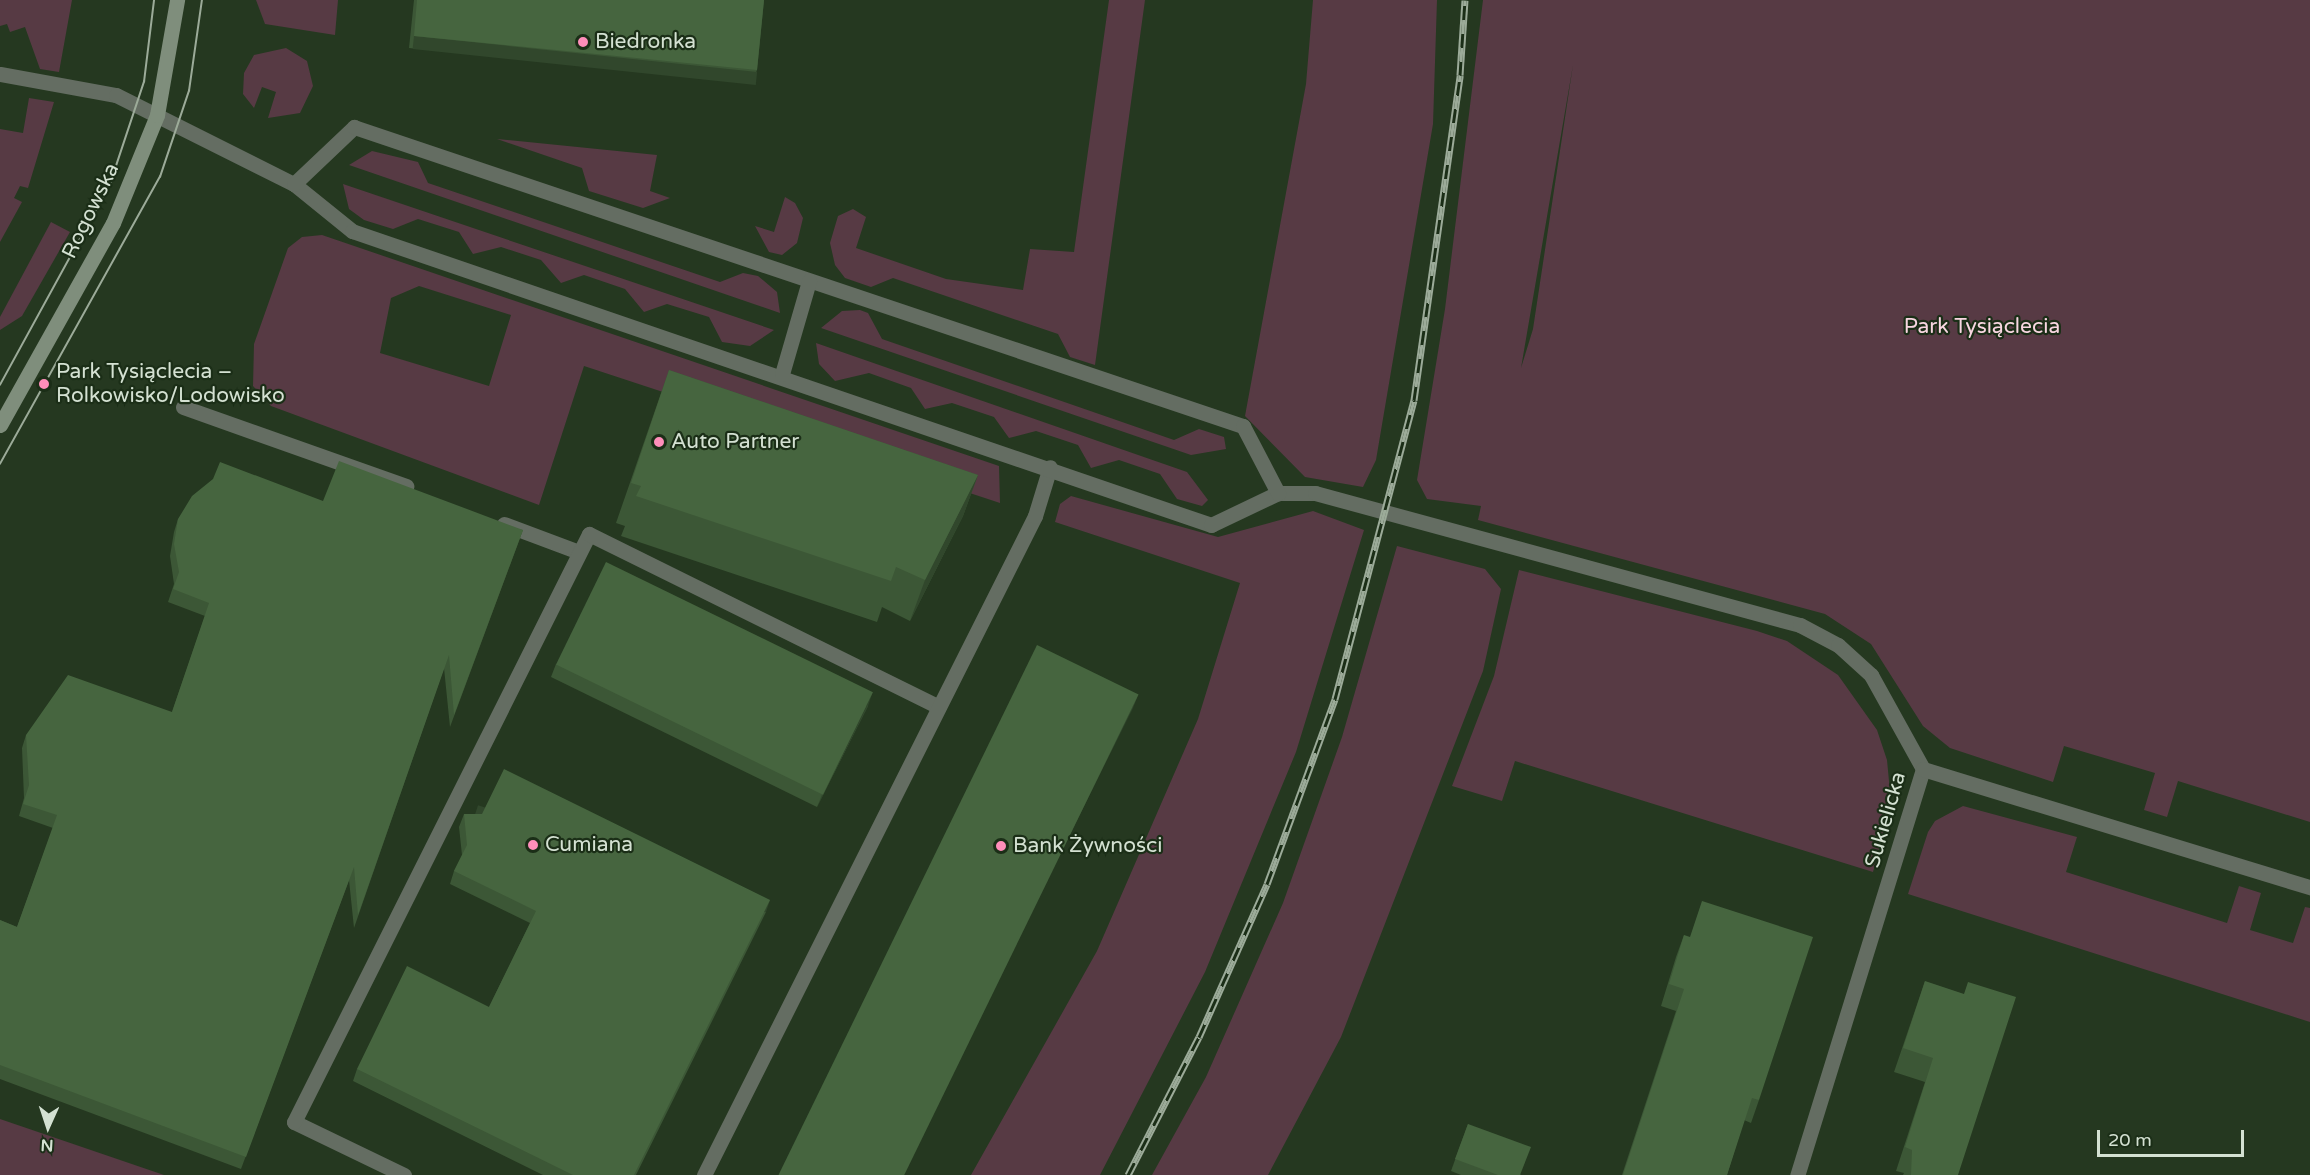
<!DOCTYPE html>
<meta charset="utf-8">
<style>
body{margin:0}
#map{position:relative;width:2310px;height:1175px;overflow:hidden;background:#253820;font-family:"Varela Round",sans-serif}
div>[style]{position:absolute}
.green>*{inset:0;background:#573a44}
.lane>*{height:15px;margin:-7.5px;padding:0 7.5px;transform-origin:7.5px;border-radius:7.5px;background:#646d62}
.street>*{height:15px;margin:-7.5px;padding:0 7.5px;transform-origin:7.5px;border-radius:7.5px;background:#646d62}
.secondary>*{height:15px;margin:-7.5px;padding:0 7.5px;transform-origin:7.5px;border-radius:7.5px;background:#7f8e7c}
.tram>*{height:1.5px;margin:-0.75px;padding:0 0.75px;transform-origin:0.75px;border-radius:0.75px;background:#9cab99}
.rail>*{height:7px;margin-top:-3.5px;transform-origin:0;background:repeating-linear-gradient(90deg,#1b2e17 0 14px,#9cab99 0 28px);box-sizing:border-box;border-block:2px solid #9cab99}
.wall>*{inset:0;background:#3c5736}
.shaded-wall>*{inset:0;background:#31472c;transform-origin:0 0}
.building>*{inset:0;background:#46653f;transform-origin:0 0}
.dots>*{width:16px;height:16px;translate:-50% -50%;box-sizing:border-box;border:3px solid #1b2e17;border-radius:50%}
span{translate:-50% -50%;white-space:nowrap;text-align:center;line-height:1.15;-webkit-text-stroke:4.5px #1b2e17;paint-order:stroke}
.poi-label{font-size:21px;color:#d4e1d2}
.left{translate:0 -50%;text-align:left}
.street-label{font-size:21px;color:#d4e1d2}
.park-label{font-size:21px;color:#f8d6e1}
.north{position:absolute;left:18px;top:1097px;width:60px;height:60px;-webkit-text-stroke:4px #1b2e17;paint-order:stroke;rotate:183deg;font-size:16px;font-weight:700;line-height:24px;text-align:center;color:#d4e1d2}
.north::after{content:'';display:block;margin:auto;width:21px;height:27px;background:#d4e1d2;clip-path:polygon(50% 0,100% 100%,50% 72%,0 100%)}
.scale{position:absolute;left:2097px;top:1130px;width:147px;height:27px;box-sizing:border-box;border:3px solid #d4e1d2;border-top:0;padding-left:8px;font-size:18px;line-height:21px;white-space:nowrap;color:#d4e1d2;-webkit-text-stroke:4px #1b2e17;paint-order:stroke}
</style>
<div id="map">
<div class="green">
<i style="clip-path:polygon(0 0,72px 0,59px 72px,40px 69px,25px 27px,10px 32px,7px 24px,0 26px)"></i>
<i style="clip-path:polygon(256px 0,338px 0,335px 35px,265px 24px)"></i>
<i style="clip-path:polygon(1109px 0,1145px 0,1095px 365px,1070px 357px,1058px 334px,893px 278px,871px 287px,845px 278px,835px 265px,830px 243px,838px 216px,853px 209px,866px 217px,856px 248px,946px 279px,1023px 290px,1030px 249px,1074px 252px)"></i>
<i style="clip-path:polygon(1313px 0,1437px 0,1433px 124px,1376px 460px,1363px 487px,1305px 477px,1245px 416px,1306px 84px)"></i>
<i style="clip-path:polygon(evenodd,1483px 0,2310px 0,2310px 822px,2178px 781px,2167px 817px,2144px 810px,2155px 773px,2064px 746px,2053px 782px,1950px 748px,1923px 726px,1871px 644px,1825px 614px,1478px 520px,1481px 506px,1427px 499px,1417px 480px,1445px 309px,1483px 0,1573px 65px,1533px 329px,1521px 368px,1573px 65px)"></i>
<i style="clip-path:polygon(286px 48px,307px 61px,313px 86px,300px 113px,268px 118px,276px 92px,262px 87px,254px 108px,243px 94px,244px 73px,254px 55px)"></i>
<i style="clip-path:polygon(29px 98px,54px 102px,28px 188px,20px 186px,14px 198px,22px 202px,0 242px,0 129px,23px 133px)"></i>
<i style="clip-path:polygon(497px 139px,657px 155px,650px 191px,670px 198px,643px 208px,589px 191px,582px 168px)"></i>
<i style="clip-path:polygon(372px 151px,418px 162px,428px 183px,720px 282px,743px 273px,758px 276px,777px 292px,780px 313px,349px 165px)"></i>
<i style="clip-path:polygon(343px 184px,774px 330px,750px 346px,722px 342px,709px 317px,667px 304px,644px 312px,625px 289px,584px 275px,561px 283px,541px 260px,501px 247px,473px 254px,459px 232px,418px 219px,393px 229px,364px 220px,349px 209px)"></i>
<i style="clip-path:polygon(785px 197px,795px 203px,803px 218px,797px 243px,782px 255px,769px 252px,755px 226px,774px 232px)"></i>
<i style="clip-path:polygon(51px 222px,70px 232px,22px 316px,0 330px,0 317px)"></i>
<i style="clip-path:polygon(evenodd,322px 235px,999px 466px,1000px 503px,584px 366px,539px 505px,271px 406px,253px 386px,254px 344px,288px 248px,302px 237px,322px 235px,419px 286px,511px 315px,489px 386px,380px 353px,391px 298px,419px 286px)"></i>
<i style="clip-path:polygon(860px 310px,868px 313px,882px 339px,1174px 440px,1199px 429px,1224px 437px,1226px 449px,1191px 455px,821px 328px,842px 311px)"></i>
<i style="clip-path:polygon(816px 343px,1187px 472px,1208px 500px,1202px 506px,1177px 499px,1160px 474px,1119px 460px,1091px 468px,1078px 445px,1036px 431px,1009px 438px,994px 417px,952px 403px,925px 409px,911px 388px,869px 373px,835px 381px,819px 364px)"></i>
<i style="clip-path:polygon(1071px 496px,1218px 537px,1313px 511px,1364px 530px,1296px 752px,1205px 972px,1100px 1175px,971px 1175px,1097px 951px,1198px 719px,1240px 583px,1055px 522px,1060px 504px)"></i>
<i style="clip-path:polygon(1397px 546px,1485px 569px,1501px 589px,1483px 671px,1341px 1037px,1268px 1175px,1152px 1175px,1206px 1077px,1283px 903px,1342px 737px)"></i>
<i style="clip-path:polygon(1519px 570px,1757px 631px,1787px 641px,1838px 675px,1877px 730px,1887px 760px,1891px 802px,1873px 872px,1515px 761px,1502px 801px,1452px 786px,1494px 676px)"></i>
<i style="clip-path:polygon(1963px 806px,2077px 837px,2066px 872px,2227px 923px,2239px 886px,2261px 893px,2250px 930px,2293px 943px,2305px 907px,2310px 908px,2310px 1022px,1908px 894px,1928px 832px,1935px 821px)"></i>
<i style="clip-path:polygon(0 1119px,164px 1175px,0 1175px)"></i>
</div>
<div class="lane">
<i style="left:183px;top:407px;width:237px;rotate:19.5deg"></i>
<i style="left:504px;top:524px;width:80px;rotate:20.5deg"></i>
<i style="left:404px;top:1175px;width:122px;rotate:-154.3deg"></i>
<i style="left:294px;top:1122px;width:658px;rotate:-63.36deg"></i>
<i style="left:589px;top:534px;width:390px;rotate:26.3deg"></i>
<i style="left:704px;top:1175px;width:737px;rotate:-63.33deg"></i>
<i style="left:1035px;top:516px;width:51px;rotate:-73deg"></i>
</div>
<div class="street">
<i style="left:0;top:74px;width:118px;rotate:10.3deg"></i>
<i style="left:116px;top:95px;width:199px;rotate:26.6deg"></i>
<i style="left:294px;top:184px;width:75px;rotate:39deg"></i>
<i style="left:352px;top:231px;width:908px;rotate:18.89deg"></i>
<i style="left:1211px;top:525px;width:74px;rotate:-25.5deg"></i>
<i style="left:1278px;top:493px;width:37px"></i>
<i style="left:1315px;top:493px;width:503px;rotate:15.23deg"></i>
<i style="left:1800px;top:625px;width:43px;rotate:27.8deg"></i>
<i style="left:1838px;top:645px;width:45px;rotate:42.3deg"></i>
<i style="left:1871px;top:675px;width:107px;rotate:61deg"></i>
<i style="left:1923px;top:769px;width:425px;rotate:107.2deg"></i>
<i style="left:294px;top:184px;width:83px;rotate:-43.5deg"></i>
<i style="left:354px;top:127px;width:938px;rotate:18.59deg"></i>
<i style="left:1243px;top:426px;width:76px;rotate:62.4deg"></i>
<i style="left:782px;top:374px;width:97px;rotate:-73.8deg"></i>
<i style="left:1923px;top:769px;width:405px;rotate:17deg"></i>
</div>
<div class="secondary">
<i style="left:0;top:425px;width:231px;rotate:-60.8deg"></i>
<i style="left:113px;top:223px;width:117px;rotate:-67.8deg"></i>
<i style="left:157px;top:115px;width:117px;rotate:-80.1deg"></i>
</div>
<div class="tram">
<i style="left:0;top:385px;width:229px;rotate:-61.3deg"></i>
<i style="left:110px;top:184px;width:108px;rotate:-71.6deg"></i>
<i style="left:144px;top:82px;width:83px;rotate:-83deg"></i>
<i style="left:0;top:464px;width:329px;rotate:-60.9deg"></i>
<i style="left:160px;top:177px;width:91px;rotate:-71.4deg"></i>
<i style="left:189px;top:91px;width:92px;rotate:-81.9deg"></i>
</div>
<div class="rail">
<i style="left:1128px;top:1175px;width:155px;rotate:-62.8deg"></i>
<i style="left:1199px;top:1037px;width:167px;rotate:-66deg"></i>
<i style="left:1267px;top:884px;width:197px;rotate:-69.8deg"></i>
<i style="left:1335px;top:699px;width:309px;rotate:-75.2deg"></i>
<i style="left:1414px;top:400px;width:328px;rotate:-81.9deg"></i>
<i style="left:1460px;top:75px;width:75px;rotate:-86.2deg"></i>
</div>
<div class="wall">
<i style="clip-path:polygon(414px 0,764px 0,757px 70px,752px 83px,409px 48px)"></i>
<i style="clip-path:polygon(669px 370px,978px 475px,963px 516px,910px 621px,882px 607px,877px 622px,621px 536px,625px 526px,616px 523px)"></i>
<i style="clip-path:polygon(323px 501px,523px 530px,450px 727px,444px 668px,354px 928px,349px 880px,241px 1169px,0 1079px,0 920px,17px 927px,53px 828px,19px 816px,24px 798px,22px 748px,26px 735px,172px 712px,205px 616px,168px 602px,174px 584px,170px 556px,174px 532px,178px 519px)"></i>
<i style="clip-path:polygon(556px 664px,868px 706px,817px 807px,551px 677px)"></i>
<i style="clip-path:polygon(464px 814px,766px 912px,636px 1175px,543px 1175px,353px 1081px,357px 1069px,489px 1007px,530px 923px,450px 884px,454px 871px,462px 855px,459px 827px)"></i>
<i style="clip-path:polygon(1684px 935px,1759px 1100px,1751px 1123px,1744px 1120px,1727px 1175px,1622px 1175px,1676px 1011px,1661px 1006px,1676px 957px)"></i>
<i style="clip-path:polygon(1925px 981px,1958px 1175px,1903px 1175px,1904px 1173px,1896px 1171px,1925px 1082px,1894px 1072px)"></i>
<i style="clip-path:polygon(1468px 1124px,1521px 1175px,1461px 1175px,1451px 1171px)"></i>
</div>
<div class="shaded-wall">
<i style="left:414px;top:36px;width:345px;height:13px;rotate:6deg"></i>
<i style="clip-path:polygon(978px 475px,963px 516px,910px 621px,925px 580px)"></i>
<i style="clip-path:polygon(872px 694px,868px 706px,817px 807px,822px 795px)"></i>
<i style="clip-path:polygon(1138px 695px,1133px 708px,900px 1175px,898px 1175px)"></i>
<i style="left:770px;top:900px;width:13px;height:307px;rotate:108deg"></i>
</div>
<div class="building">
<i style="clip-path:polygon(417px 0,764px 0,757px 70px,414px 36px)"></i>
<i style="clip-path:polygon(669px 370px,978px 475px,925px 580px,896px 567px,891px 581px,636px 496px,641px 486px,631px 483px)"></i>
<i style="clip-path:polygon(339px 461px,523px 530px,454px 715px,449px 655px,358px 915px,354px 867px,246px 1157px,0 1065px,0 920px,17px 927px,57px 815px,23px 804px,29px 785px,26px 735px,68px 675px,172px 712px,209px 603px,173px 589px,179px 572px,174px 544px,178px 519px,192px 496px,213px 479px,220px 462px,323px 501px)"></i>
<i style="left:606px;top:562px;width:297px;height:114px;rotate:26deg"></i>
<i style="left:1037px;top:645px;width:113px;height:592px;rotate:26deg"></i>
<i style="clip-path:polygon(504px 769px,770px 900px,634px 1175px,573px 1175px,357px 1069px,407px 966px,489px 1007px,536px 911px,454px 871px,467px 845px,464px 814px,482px 814px)"></i>
<i style="clip-path:polygon(1702px 901px,1813px 937px,1759px 1100px,1752px 1098px,1727px 1175px,1623px 1175px,1684px 989px,1669px 984px,1684px 935px,1690px 937px)"></i>
<i style="clip-path:polygon(1925px 981px,1964px 994px,1968px 982px,2016px 997px,1958px 1175px,1911px 1175px,1912px 1150px,1905px 1147px,1933px 1058px,1903px 1048px)"></i>
<i style="clip-path:polygon(1468px 1124px,1531px 1147px,1520px 1175px,1498px 1175px,1455px 1159px)"></i>
</div>
<div class="dots">
<i style="left:583px;top:42px;background:#ff8eba"></i>
<i style="left:44px;top:384px;background:#ff8eba"></i>
<i style="left:659px;top:442px;background:#ff8eba"></i>
<i style="left:533px;top:845px;background:#ff8eba"></i>
<i style="left:1001px;top:846px;background:#ff8eba"></i>
</div>
<div class="poi-label">
<span class="left" style="left:595px;top:42px">Biedronka</span>
<span class="left" style="left:56px;top:384px">Park Tysiąclecia –<br>Rolkowisko/Lodowisko</span>
<span class="left" style="left:671px;top:442px">Auto Partner</span>
<span class="left" style="left:545px;top:845px">Cumiana</span>
<span class="left" style="left:1013px;top:846px">Bank Żywności</span>
</div>
<div class="street-label">
<span style="left:91px;top:211px;rotate:-64deg">Rogowska</span>
<span style="left:1886px;top:820px;rotate:-74deg">Sukielicka</span>
</div>
<div class="park-label">
<span style="left:1982px;top:327px">Park Tysiąclecia</span>
</div>
<div class="north">N</div>
<div class="scale">20 m</div>
</div>
